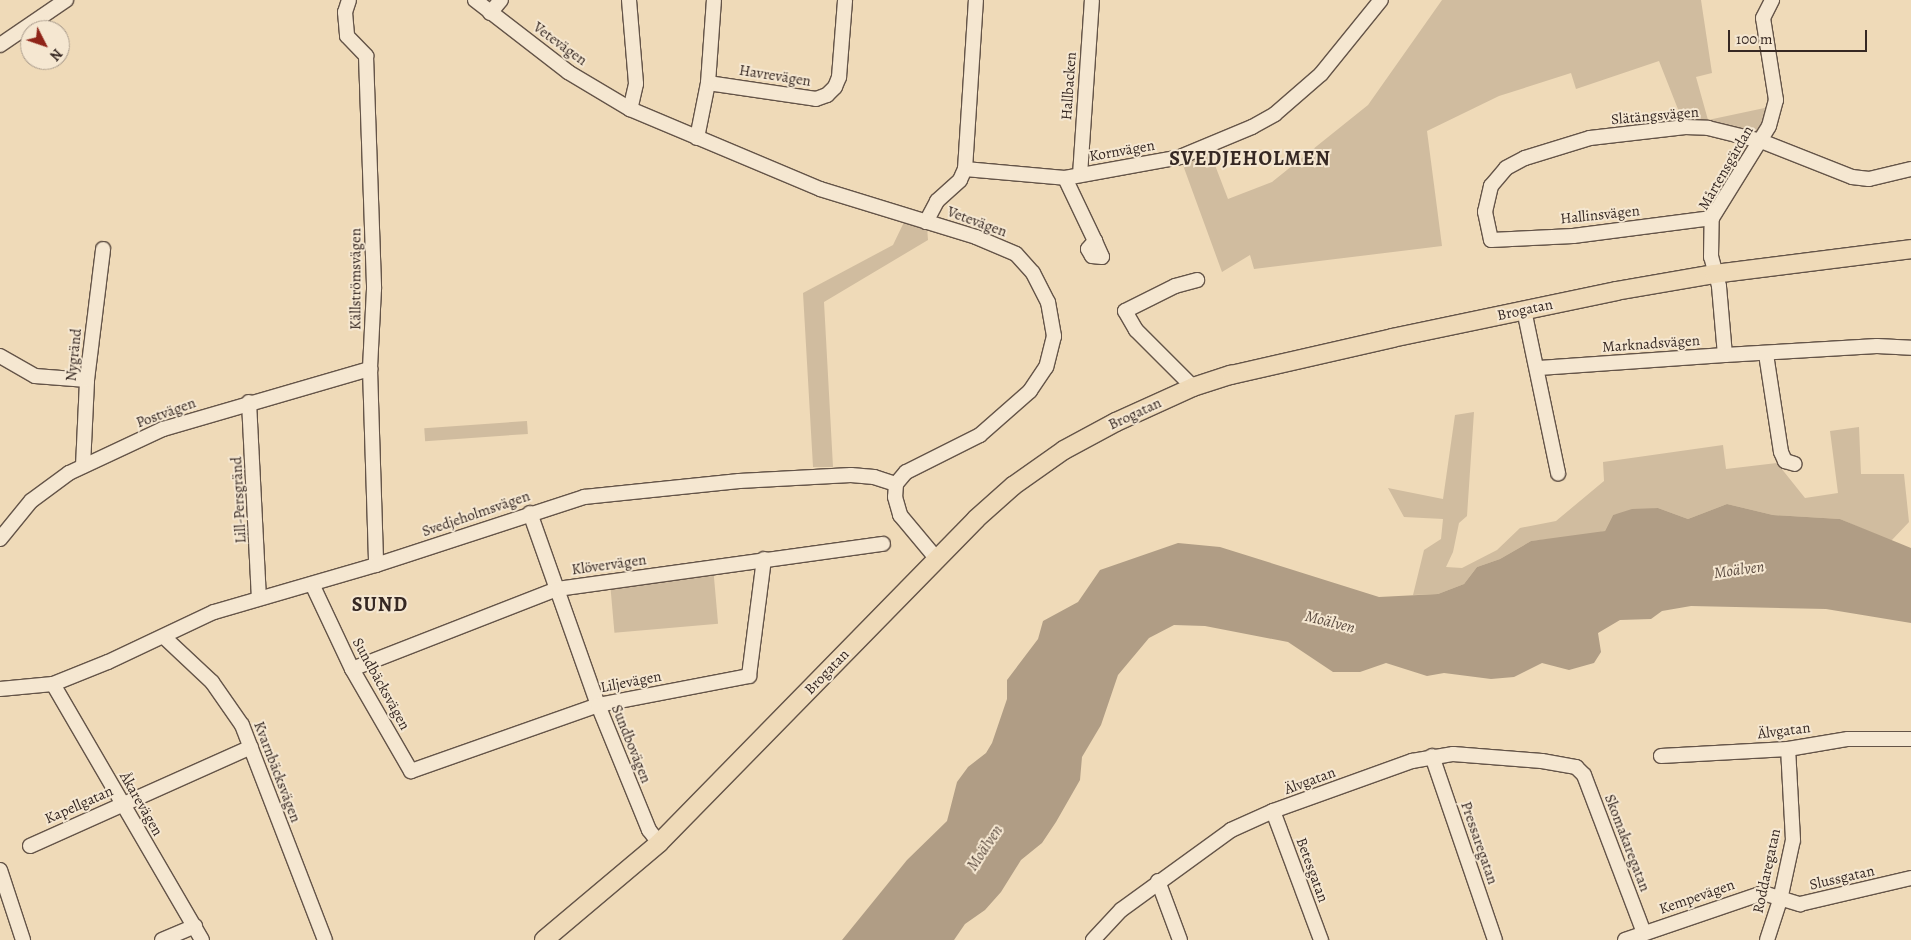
<!DOCTYPE html>
<meta charset="utf-8">
<style>
body{margin:0}
#map{position:relative;width:1911px;height:940px;overflow:hidden;background:#efdab8;font-family:Alegreya,serif}
div>[style]{position:absolute}
.green>*{inset:0;background:#d0bc9f;transform-origin:0 0}
.water>*{inset:0;background:#b09d85}
.roads{filter:drop-shadow(1px 0 #645448) drop-shadow(-1px 0 #645448) drop-shadow(0 1px #645448) drop-shadow(0 -1px #645448)}
.minor>*{height:14px;margin:-7px;padding:0 7px;transform-origin:7px;border-radius:7px;background:#f5e7d1}
.major>*{height:18px;margin:-9px;padding:0 9px;transform-origin:9px;border-radius:9px;background:#efdab8}
span{translate:-50% -50%;white-space:nowrap;text-align:center;line-height:1.15;-webkit-text-stroke:4px #f5e7d1;paint-order:stroke}
.street-label{font-size:15px;color:#362823}
.water-label{font-size:16px;color:#5b4b40;font-style:italic}
.district-label{font-size:20px;color:#362823;font-weight:700;letter-spacing:1px}
.north{position:absolute;left:20px;top:20px;width:50px;height:50px;box-sizing:border-box;background:#f5e7d1;border:1px solid #a99b8b;border-radius:50%;rotate:131deg;font-size:14px;font-weight:700;line-height:20px;text-align:center;color:#362823}
.north::after{content:'';display:block;margin:auto;width:18px;height:22px;background:#8f2418;clip-path:polygon(50% 0,100% 100%,50% 72%,0 100%)}
.scale{position:absolute;left:1728px;top:30px;width:139px;height:22px;box-sizing:border-box;border:2px solid #362823;border-top:0;padding-left:6px;font-size:15px;line-height:18px;white-space:nowrap;color:#362823;-webkit-text-stroke:4px #f5e7d1;paint-order:stroke}
</style>
<div id="map">
<div class="green">
<i style="clip-path:polygon(1442px 0,1701px 0,1712px 73px,1696px 77px,1708px 120px,1774px 106px,1761px 141px,1685px 127px,1659px 61px,1576px 89px,1571px 73px,1499px 96px,1427px 131px,1442px 246px,1254px 269px,1250px 255px,1222px 272px,1180px 157px,1208px 147px,1228px 199px,1272px 182px,1368px 105px)"></i>
<i style="clip-path:polygon(905px 220px,927px 226px,928px 240px,824px 302px,833px 467px,813px 467px,803px 293px,893px 245px)"></i>
<i style="clip-path:polygon(1474px 412px,1467px 516px,1459px 523px,1453px 552px,1446px 567px,1462px 568px,1497px 550px,1520px 528px,1556px 521px,1604px 481px,1603px 462px,1723px 445px,1726px 469px,1777px 463px,1805px 498px,1838px 493px,1830px 431px,1859px 427px,1861px 474px,1904px 474px,1909px 522px,1891px 541px,1840px 519px,1773px 515px,1727px 504px,1688px 519px,1658px 508px,1613px 515px,1605px 531px,1590px 535px,1531px 541px,1500px 559px,1477px 567px,1464px 584px,1438px 594px,1413px 595px,1424px 550px,1441px 539px,1443px 519px,1404px 517px,1388px 488px,1443px 499px,1455px 415px)"></i>
<i style="left:527px;top:421px;width:13px;height:103px;rotate:86deg"></i>
<i style="left:713px;top:566px;width:58px;height:104px;rotate:85deg"></i>
</div>
<div class="water">
<i style="clip-path:polygon(1727px 504px,1773px 515px,1840px 519px,1911px 548px,1911px 623px,1826px 609px,1691px 606px,1662px 611px,1651px 619px,1620px 620px,1598px 633px,1601px 652px,1594px 663px,1569px 670px,1542px 663px,1514px 677px,1491px 679px,1444px 673px,1427px 676px,1386px 663px,1360px 672px,1333px 672px,1288px 642px,1205px 626px,1174px 625px,1149px 638px,1118px 675px,1101px 725px,1082px 757px,1080px 780px,1056px 822px,1042px 843px,1021px 860px,1001px 892px,985px 910px,965px 924px,954px 940px,842px 940px,907px 860px,947px 821px,957px 782px,968px 767px,986px 753px,992px 743px,1007px 699px,1007px 680px,1038px 639px,1043px 621px,1078px 602px,1100px 570px,1178px 543px,1220px 547px,1379px 597px,1438px 594px,1464px 584px,1477px 567px,1500px 559px,1531px 541px,1605px 531px,1613px 515px,1632px 509px,1658px 508px,1688px 519px)"></i>
</div>
<div class="roads">
<div class="minor">
<i style="left:349px;top:0;width:13px;rotate:108deg"></i>
<i style="left:345px;top:12px;width:24px;rotate:85deg"></i>
<i style="left:347px;top:36px;width:28px;rotate:46deg"></i>
<i style="left:366px;top:56px;width:233px;rotate:88deg"></i>
<i style="left:374px;top:289px;width:80px;rotate:92.9deg"></i>
<i style="left:370px;top:369px;width:196px;rotate:88.2deg"></i>
<i style="left:475px;top:0;width:118px;rotate:37.7deg"></i>
<i style="left:568px;top:72px;width:72px;rotate:30.8deg"></i>
<i style="left:630px;top:109px;width:206px;rotate:22.8deg"></i>
<i style="left:820px;top:189px;width:163px;rotate:17.1deg"></i>
<i style="left:976px;top:237px;width:43px;rotate:23deg"></i>
<i style="left:1016px;top:254px;width:25px;rotate:48deg"></i>
<i style="left:1033px;top:273px;width:33px;rotate:63deg"></i>
<i style="left:1048px;top:302px;width:35px;rotate:80deg"></i>
<i style="left:1054px;top:336px;width:32px;rotate:104deg"></i>
<i style="left:1046px;top:367px;width:29px;rotate:124deg"></i>
<i style="left:1030px;top:391px;width:67px;rotate:138.7deg"></i>
<i style="left:980px;top:435px;width:83px;rotate:153.4deg"></i>
<i style="left:906px;top:472px;width:16px;rotate:130deg"></i>
<i style="left:629px;top:0;width:84px;rotate:85.2deg"></i>
<i style="left:636px;top:84px;width:26px;rotate:103deg"></i>
<i style="left:490px;top:13px;width:17px;rotate:-50deg"></i>
<i style="left:0;top:45px;width:80px;rotate:-34.3deg"></i>
<i style="left:708px;top:83px;width:109px;rotate:8.4deg"></i>
<i style="left:816px;top:99px;width:12px;rotate:-20deg"></i>
<i style="left:827px;top:95px;width:11px;rotate:-45deg"></i>
<i style="left:835px;top:87px;width:11px;rotate:-68deg"></i>
<i style="left:839px;top:77px;width:77px;rotate:-85.5deg"></i>
<i style="left:697px;top:138px;width:56px;rotate:-78.7deg"></i>
<i style="left:708px;top:83px;width:83px;rotate:-85.9deg"></i>
<i style="left:965px;top:169px;width:169px;rotate:-86.3deg"></i>
<i style="left:1080px;top:175px;width:175px;rotate:-86.1deg"></i>
<i style="left:1065px;top:178px;width:70px;rotate:64.5deg"></i>
<i style="left:1095px;top:241px;width:17px;rotate:66deg"></i>
<i style="left:1102px;top:257px;width:10px;rotate:-174deg"></i>
<i style="left:1092px;top:256px;width:8px;rotate:-120deg"></i>
<i style="left:1088px;top:249px;width:11px;rotate:-49deg"></i>
<i style="left:1712px;top:218px;width:140px;rotate:172.6deg"></i>
<i style="left:1573px;top:236px;width:82px;rotate:177.2deg"></i>
<i style="left:1491px;top:240px;width:29px;rotate:-102deg"></i>
<i style="left:1485px;top:212px;width:27px;rotate:-77deg"></i>
<i style="left:1491px;top:186px;width:23px;rotate:-50deg"></i>
<i style="left:1506px;top:168px;width:21px;rotate:-28deg"></i>
<i style="left:1525px;top:158px;width:68px;rotate:-17.1deg"></i>
<i style="left:1590px;top:138px;width:96px;rotate:-6.6deg"></i>
<i style="left:1685px;top:127px;width:23px;rotate:2deg"></i>
<i style="left:1708px;top:128px;width:55px;rotate:13.8deg"></i>
<i style="left:1761px;top:141px;width:98px;rotate:21.6deg"></i>
<i style="left:1852px;top:177px;width:17px;rotate:7deg"></i>
<i style="left:1869px;top:179px;width:43px;rotate:-13.4deg"></i>
<i style="left:926px;top:222px;width:24px;rotate:-62deg"></i>
<i style="left:937px;top:201px;width:31px;rotate:-42deg"></i>
<i style="left:960px;top:180px;width:12px;rotate:-66deg"></i>
<i style="left:965px;top:169px;width:100px;rotate:5.1deg"></i>
<i style="left:1065px;top:178px;width:117px;rotate:-10.3deg"></i>
<i style="left:1180px;top:157px;width:78px;rotate:-22.6deg"></i>
<i style="left:1252px;top:127px;width:26px;rotate:-29deg"></i>
<i style="left:1275px;top:114px;width:61px;rotate:-41deg"></i>
<i style="left:1321px;top:74px;width:95px;rotate:-51deg"></i>
<i style="left:1524px;top:310px;width:167px;rotate:78.2deg"></i>
<i style="left:1766px;top:354px;width:99px;rotate:81.3deg"></i>
<i style="left:1781px;top:452px;width:10px;rotate:66deg"></i>
<i style="left:1785px;top:461px;width:10px;rotate:17deg"></i>
<i style="left:1725px;top:355px;width:69px;rotate:-95deg"></i>
<i style="left:1719px;top:286px;width:30px;rotate:-105deg"></i>
<i style="left:1711px;top:257px;width:39px;rotate:-89deg"></i>
<i style="left:1712px;top:218px;width:108px;rotate:-58.2deg"></i>
<i style="left:1769px;top:126px;width:27px;rotate:-75deg"></i>
<i style="left:1776px;top:100px;width:83px;rotate:-99deg"></i>
<i style="left:1763px;top:18px;width:20px;rotate:-63deg"></i>
<i style="left:0;top:356px;width:40px;rotate:29.7deg"></i>
<i style="left:35px;top:376px;width:52px;rotate:4.4deg"></i>
<i style="left:1539px;top:368px;width:186px;rotate:-4deg"></i>
<i style="left:1725px;top:355px;width:152px;rotate:-3.4deg"></i>
<i style="left:1877px;top:346px;width:34px;rotate:3deg"></i>
<i style="left:1193px;top:387px;width:81px;rotate:-135deg"></i>
<i style="left:1136px;top:330px;width:22px;rotate:-120deg"></i>
<i style="left:1125px;top:311px;width:56px;rotate:-26.6deg"></i>
<i style="left:1175px;top:286px;width:23px;rotate:-15deg"></i>
<i style="left:249px;top:402px;width:195px;rotate:87.1deg"></i>
<i style="left:83px;top:466px;width:86px;rotate:-87.3deg"></i>
<i style="left:87px;top:380px;width:132px;rotate:-83deg"></i>
<i style="left:530px;top:513px;width:204px;rotate:70.5deg"></i>
<i style="left:598px;top:705px;width:135px;rotate:67.8deg"></i>
<i style="left:649px;top:830px;width:16px;rotate:52deg"></i>
<i style="left:0;top:539px;width:49px;rotate:-50.8deg"></i>
<i style="left:31px;top:501px;width:47px;rotate:-36.4deg"></i>
<i style="left:69px;top:473px;width:104px;rotate:-25.1deg"></i>
<i style="left:163px;top:429px;width:216px;rotate:-16.2deg"></i>
<i style="left:312px;top:584px;width:94px;rotate:64.8deg"></i>
<i style="left:352px;top:669px;width:118px;rotate:60deg"></i>
<i style="left:411px;top:771px;width:198px;rotate:-19.4deg"></i>
<i style="left:598px;top:705px;width:154px;rotate:-10.9deg"></i>
<i style="left:749px;top:676px;width:118px;rotate:-82.7deg"></i>
<i style="left:164px;top:637px;width:66px;rotate:43.2deg"></i>
<i style="left:212px;top:682px;width:52px;rotate:55.1deg"></i>
<i style="left:242px;top:725px;width:230px;rotate:68.9deg"></i>
<i style="left:352px;top:669px;width:220px;rotate:-21.3deg"></i>
<i style="left:557px;top:589px;width:329px;rotate:-7.9deg"></i>
<i style="left:53px;top:684px;width:296px;rotate:59.8deg"></i>
<i style="left:0;top:689px;width:53px;rotate:-5.4deg"></i>
<i style="left:53px;top:684px;width:59px;rotate:-21.8deg"></i>
<i style="left:108px;top:662px;width:117px;rotate:-25.3deg"></i>
<i style="left:214px;top:612px;width:169px;rotate:-16.2deg"></i>
<i style="left:376px;top:565px;width:219px;rotate:-18.1deg"></i>
<i style="left:584px;top:497px;width:156px;rotate:-5.9deg"></i>
<i style="left:739px;top:481px;width:112px;rotate:-3.1deg"></i>
<i style="left:851px;top:475px;width:23px;rotate:5deg"></i>
<i style="left:874px;top:477px;width:23px;rotate:18deg"></i>
<i style="left:896px;top:484px;width:13px;rotate:94deg"></i>
<i style="left:895px;top:497px;width:19px;rotate:74deg"></i>
<i style="left:900px;top:515px;width:56px;rotate:50.1deg"></i>
<i style="left:1432px;top:756px;width:194px;rotate:71.1deg"></i>
<i style="left:1661px;top:756px;width:127px;rotate:-3.2deg"></i>
<i style="left:1788px;top:749px;width:61px;rotate:-9.5deg"></i>
<i style="left:1848px;top:739px;width:63px"></i>
<i style="left:1273px;top:811px;width:138px;rotate:69.6deg"></i>
<i style="left:30px;top:846px;width:242px;rotate:-24.1deg"></i>
<i style="left:0;top:870px;width:74px;rotate:71.8deg"></i>
<i style="left:1158px;top:881px;width:63px;rotate:69.6deg"></i>
<i style="left:162px;top:940px;width:36px;rotate:-23deg"></i>
<i style="left:1093px;top:940px;width:41px;rotate:-47deg"></i>
<i style="left:1121px;top:910px;width:136px;rotate:-36deg"></i>
<i style="left:1231px;top:830px;width:46px;rotate:-24.3deg"></i>
<i style="left:1273px;top:811px;width:148px;rotate:-19.8deg"></i>
<i style="left:1412px;top:761px;width:42px;rotate:-9.7deg"></i>
<i style="left:1453px;top:754px;width:89px;rotate:4.5deg"></i>
<i style="left:1542px;top:761px;width:35px;rotate:10deg"></i>
<i style="left:1576px;top:767px;width:11px;rotate:45deg"></i>
<i style="left:1584px;top:775px;width:169px;rotate:69.2deg"></i>
<i style="left:1625px;top:940px;width:146px;rotate:-18.8deg"></i>
<i style="left:1763px;top:893px;width:39px;rotate:17deg"></i>
<i style="left:1800px;top:904px;width:114px;rotate:-13.2deg"></i>
<i style="left:1767px;top:940px;width:42px;rotate:-72deg"></i>
<i style="left:1780px;top:900px;width:61px;rotate:-77.8deg"></i>
<i style="left:1793px;top:840px;width:91px;rotate:-93.1deg"></i>
</div>
<div class="major">
<i style="left:544px;top:940px;width:150px;rotate:-40.1deg"></i>
<i style="left:659px;top:843px;width:453px;rotate:-45.6deg"></i>
<i style="left:976px;top:519px;width:50px;rotate:-41.7deg"></i>
<i style="left:1013px;top:486px;width:62px;rotate:-35.2deg"></i>
<i style="left:1064px;top:450px;width:59px;rotate:-28.3deg"></i>
<i style="left:1116px;top:422px;width:85px;rotate:-24.4deg"></i>
<i style="left:1193px;top:387px;width:40px;rotate:-18deg"></i>
<i style="left:1231px;top:375px;width:165px;rotate:-12.9deg"></i>
<i style="left:1392px;top:338px;width:229px;rotate:-11.8deg"></i>
<i style="left:1616px;top:291px;width:99px;rotate:-9.8deg"></i>
<i style="left:1714px;top:274px;width:199px;rotate:-7.2deg"></i>
</div>
</div>
<div class="street-label">
<span style="left:560px;top:44px;rotate:36deg">Vetevägen</span>
<span style="left:775px;top:76px;rotate:9deg">Havrevägen</span>
<span style="left:1069px;top:86px;rotate:-86deg">Hallbacken</span>
<span style="left:1655px;top:116px;rotate:-5deg">Slätängsvägen</span>
<span style="left:1122px;top:151px;rotate:-10deg">Kornvägen</span>
<span style="left:1726px;top:168px;rotate:-60deg">Mårtensgärdan</span>
<span style="left:1600px;top:215px;rotate:-6deg">Hallinsvägen</span>
<span style="left:977px;top:222px;rotate:20deg">Vetevägen</span>
<span style="left:356px;top:279px;rotate:-90deg">Källströmsvägen</span>
<span style="left:1525px;top:310px;rotate:-12deg">Brogatan</span>
<span style="left:1651px;top:344px;rotate:-4deg">Marknadsvägen</span>
<span style="left:74px;top:355px;rotate:-84deg">Nygränd</span>
<span style="left:166px;top:413px;rotate:-20deg">Postvägen</span>
<span style="left:1135px;top:414px;rotate:-25deg">Brogatan</span>
<span style="left:239px;top:500px;rotate:-93deg">Lill-Persgränd</span>
<span style="left:476px;top:514px;rotate:-19deg">Svedjeholmsvägen</span>
<span style="left:609px;top:565px;rotate:-8deg">Klövervägen</span>
<span style="left:827px;top:672px;rotate:-46deg">Brogatan</span>
<span style="left:631px;top:682px;rotate:-11deg">Liljevägen</span>
<span style="left:381px;top:684px;rotate:61deg">Sundbäcksvägen</span>
<span style="left:1784px;top:731px;rotate:-7deg">Älvgatan</span>
<span style="left:631px;top:744px;rotate:68deg">Sundbovägen</span>
<span style="left:277px;top:772px;rotate:69deg">Kvarnbäcksvägen</span>
<span style="left:1310px;top:781px;rotate:-20deg">Älvgatan</span>
<span style="left:141px;top:804px;rotate:60deg">Åkarevägen</span>
<span style="left:79px;top:805px;rotate:-24deg">Kapellgatan</span>
<span style="left:1479px;top:843px;rotate:71deg">Pressaregatan</span>
<span style="left:1627px;top:843px;rotate:69deg">Skomakaregatan</span>
<span style="left:1312px;top:870px;rotate:70deg">Betesgatan</span>
<span style="left:1767px;top:871px;rotate:-78deg">Roddaregatan</span>
<span style="left:1842px;top:878px;rotate:-13deg">Slussgatan</span>
<span style="left:1697px;top:897px;rotate:-19deg">Kempevägen</span>
</div>
<div class="water-label">
<span style="left:1739px;top:570px;rotate:-8deg">Moälven</span>
<span style="left:1330px;top:622px;rotate:14deg">Moälven</span>
<span style="left:985px;top:848px;rotate:-56deg">Moälven</span>
</div>
<div class="district-label">
<span style="left:1250px;top:158px">SVEDJEHOLMEN</span>
<span style="left:380px;top:604px">SUND</span>
</div>
<div class="north">N</div>
<div class="scale">100 m</div>
</div>
